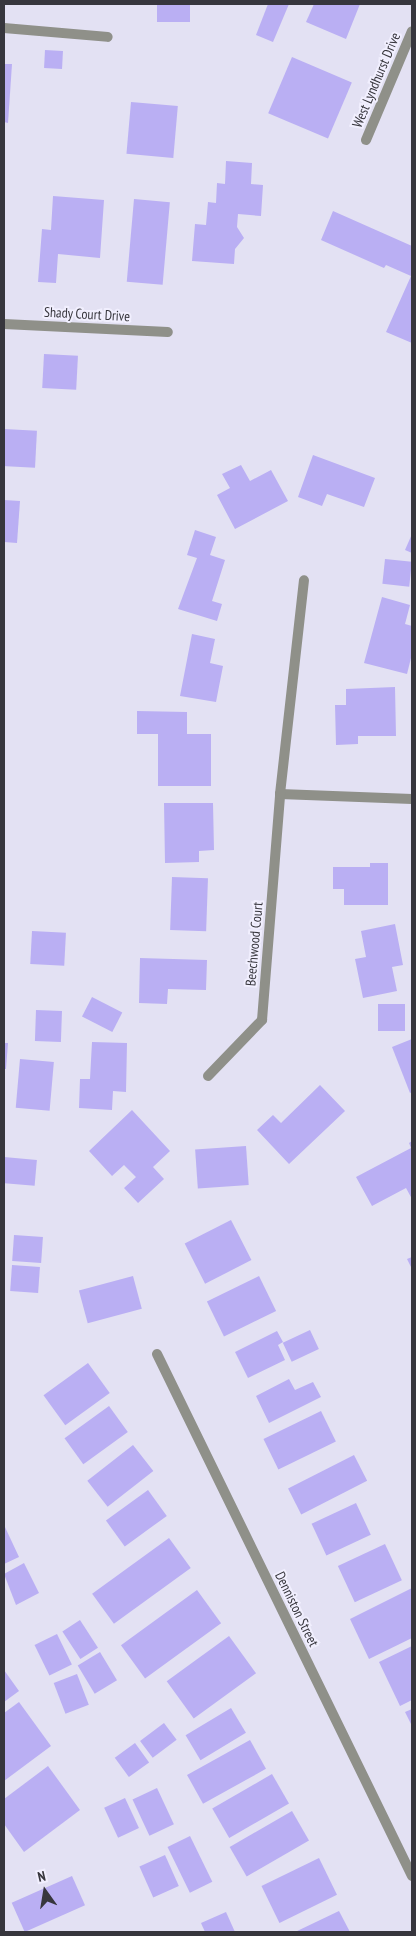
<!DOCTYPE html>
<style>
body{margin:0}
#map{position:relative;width:416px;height:1936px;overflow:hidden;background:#e3e1f3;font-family:"PT Sans Narrow",sans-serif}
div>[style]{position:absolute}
.building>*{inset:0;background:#baaff3;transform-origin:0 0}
.street>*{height:10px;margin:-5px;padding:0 5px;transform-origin:5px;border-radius:5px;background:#8f9089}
span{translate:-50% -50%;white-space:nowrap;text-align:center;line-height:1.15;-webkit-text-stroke:4px #f1effe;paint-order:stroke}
.street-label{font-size:14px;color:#37363d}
.frame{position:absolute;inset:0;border:5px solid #37363d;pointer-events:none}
.north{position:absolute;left:20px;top:1866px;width:50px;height:50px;-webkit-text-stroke:4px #f1effe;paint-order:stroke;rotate:347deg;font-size:14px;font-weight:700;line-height:20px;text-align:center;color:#37363d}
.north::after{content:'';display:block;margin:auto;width:18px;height:22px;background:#37363d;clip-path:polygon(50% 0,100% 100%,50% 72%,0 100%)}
</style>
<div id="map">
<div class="building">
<i style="left:157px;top:4px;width:33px;height:18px"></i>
<i style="clip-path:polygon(268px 4px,289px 4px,273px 42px,256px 35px)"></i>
<i style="clip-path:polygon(314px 4px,360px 4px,346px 39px,306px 22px)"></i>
<i style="left:45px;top:50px;width:18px;height:18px;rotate:3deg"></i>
<i style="left:292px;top:57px;width:65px;height:61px;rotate:23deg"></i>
<i style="clip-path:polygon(4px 64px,12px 64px,8px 123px,4px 122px)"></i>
<i style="left:131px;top:102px;width:47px;height:52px;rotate:5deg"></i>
<i style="clip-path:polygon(226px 161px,252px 163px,251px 184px,263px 185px,261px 216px,238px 214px,237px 227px,244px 238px,235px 249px,234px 264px,192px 261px,195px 224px,206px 225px,208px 202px,216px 203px,217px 183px,225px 184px)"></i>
<i style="clip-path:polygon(53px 196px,104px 200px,100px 258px,58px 254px,56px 283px,38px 282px,42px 229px,51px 230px)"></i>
<i style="left:134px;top:199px;width:36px;height:83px;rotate:5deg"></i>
<i style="clip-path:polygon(333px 211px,412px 246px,412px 343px,386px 332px,411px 276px,386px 265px,384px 268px,321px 240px)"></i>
<i style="left:44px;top:354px;width:34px;height:34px;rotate:3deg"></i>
<i style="left:4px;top:429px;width:33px;height:37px;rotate:3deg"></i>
<i style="clip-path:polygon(313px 455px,375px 478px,364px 507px,327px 494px,322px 506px,298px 497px)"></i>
<i style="clip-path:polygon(241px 465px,250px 481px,271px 470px,288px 501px,235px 529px,217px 495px,230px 488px,222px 474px)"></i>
<i style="clip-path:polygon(4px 500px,20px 501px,17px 543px,4px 542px)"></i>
<i style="clip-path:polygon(195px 530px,216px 537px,210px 555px,225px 560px,212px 601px,222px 604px,217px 621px,178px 609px,197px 558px,187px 555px)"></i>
<i style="clip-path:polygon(412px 534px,412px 553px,405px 550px)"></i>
<i style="left:385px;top:559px;width:27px;height:25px;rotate:6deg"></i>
<i style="clip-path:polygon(382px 597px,410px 605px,405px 624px,412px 626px,412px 654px,407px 674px,364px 663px)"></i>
<i style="clip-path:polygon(192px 634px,215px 639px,210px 663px,223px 666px,216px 702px,180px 696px)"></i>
<i style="clip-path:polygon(395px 687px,396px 736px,358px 736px,358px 744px,336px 745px,335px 705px,346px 705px,346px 689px)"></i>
<i style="clip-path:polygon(137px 711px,187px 712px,187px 734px,211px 734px,211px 786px,158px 786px,158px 734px,137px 734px)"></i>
<i style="clip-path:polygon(164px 803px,213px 803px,214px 850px,199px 851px,199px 862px,165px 863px)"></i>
<i style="clip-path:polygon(370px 863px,388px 863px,388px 905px,344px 905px,344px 889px,333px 889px,333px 867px,370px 867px)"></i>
<i style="left:172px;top:877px;width:36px;height:53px;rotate:2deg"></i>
<i style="clip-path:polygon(395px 924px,403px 965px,392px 967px,397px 991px,363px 998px,355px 959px,366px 957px,361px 931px)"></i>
<i style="left:32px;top:931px;width:34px;height:33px;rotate:3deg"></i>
<i style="clip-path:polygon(140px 958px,207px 960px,206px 990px,168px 989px,167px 1004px,139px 1003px)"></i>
<i style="left:92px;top:997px;width:34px;height:22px;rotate:27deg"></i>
<i style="left:378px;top:1004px;width:27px;height:27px"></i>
<i style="left:36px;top:1010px;width:26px;height:31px;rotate:2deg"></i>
<i style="clip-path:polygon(412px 1039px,412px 1092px,410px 1093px,392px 1047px)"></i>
<i style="clip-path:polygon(92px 1042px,127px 1043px,126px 1092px,113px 1091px,112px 1110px,79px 1108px,80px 1079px,90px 1079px)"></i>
<i style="clip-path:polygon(4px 1043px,8px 1043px,6px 1069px,4px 1069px)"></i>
<i style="left:20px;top:1059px;width:34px;height:49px;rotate:5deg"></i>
<i style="clip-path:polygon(320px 1085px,345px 1111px,289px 1164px,257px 1130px,273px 1115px,281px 1123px)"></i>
<i style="clip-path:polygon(132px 1110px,170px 1151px,153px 1167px,164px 1179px,138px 1203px,124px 1188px,136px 1177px,124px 1165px,112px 1176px,89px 1151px)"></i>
<i style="clip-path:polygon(412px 1141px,412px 1199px,406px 1188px,372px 1206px,356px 1177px,411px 1148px,409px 1143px)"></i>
<i style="left:246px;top:1146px;width:39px;height:51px;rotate:86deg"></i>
<i style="left:4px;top:1157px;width:33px;height:26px;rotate:5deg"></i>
<i style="left:231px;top:1220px;width:45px;height:52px;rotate:63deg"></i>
<i style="left:14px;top:1235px;width:29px;height:26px;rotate:4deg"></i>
<i style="clip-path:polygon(412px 1257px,412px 1269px,407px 1259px)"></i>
<i style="left:12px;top:1265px;width:28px;height:26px;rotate:4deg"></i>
<i style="left:133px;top:1276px;width:34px;height:56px;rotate:75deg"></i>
<i style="left:259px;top:1276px;width:39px;height:58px;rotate:64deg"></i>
<i style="left:310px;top:1330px;width:21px;height:30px;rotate:65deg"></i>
<i style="clip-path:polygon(277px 1331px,283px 1342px,278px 1345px,285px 1360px,248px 1378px,235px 1352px)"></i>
<i style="left:88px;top:1363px;width:37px;height:55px;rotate:54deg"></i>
<i style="clip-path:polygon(289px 1379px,295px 1390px,313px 1382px,321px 1397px,269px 1423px,256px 1396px)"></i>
<i style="left:109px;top:1406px;width:32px;height:55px;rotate:54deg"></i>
<i style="left:321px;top:1411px;width:34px;height:64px;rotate:64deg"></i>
<i style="left:133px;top:1445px;width:33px;height:58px;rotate:52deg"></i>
<i style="left:354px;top:1455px;width:29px;height:74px;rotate:63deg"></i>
<i style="left:148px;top:1490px;width:32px;height:52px;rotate:54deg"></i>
<i style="left:356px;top:1503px;width:35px;height:49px;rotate:65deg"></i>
<i style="clip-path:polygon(4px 1525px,19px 1557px,4px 1564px)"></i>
<i style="left:169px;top:1538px;width:37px;height:95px;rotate:54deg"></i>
<i style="left:385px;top:1544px;width:40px;height:52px;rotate:65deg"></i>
<i style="clip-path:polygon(24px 1563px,39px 1593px,16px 1605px,4px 1574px)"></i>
<i style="clip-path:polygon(412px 1588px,412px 1638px,369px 1659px,350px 1619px)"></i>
<i style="left:197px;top:1590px;width:41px;height:94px;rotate:54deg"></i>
<i style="left:80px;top:1620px;width:33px;height:21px;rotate:57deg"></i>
<i style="left:57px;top:1634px;width:34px;height:25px;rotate:64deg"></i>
<i style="left:229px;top:1636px;width:46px;height:77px;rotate:54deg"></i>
<i style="clip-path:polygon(412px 1646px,412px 1700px,400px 1706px,379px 1662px)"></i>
<i style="left:100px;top:1652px;width:33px;height:26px;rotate:59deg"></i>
<i style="clip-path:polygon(4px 1670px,19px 1691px,4px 1702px)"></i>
<i style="left:77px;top:1674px;width:33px;height:25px;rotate:69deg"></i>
<i style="clip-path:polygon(19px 1702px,51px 1746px,4px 1781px,4px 1713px)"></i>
<i style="left:231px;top:1708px;width:29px;height:53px;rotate:59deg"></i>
<i style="clip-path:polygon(412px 1709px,412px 1726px,405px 1712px)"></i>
<i style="left:164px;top:1723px;width:21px;height:30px;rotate:53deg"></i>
<i style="left:250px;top:1740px;width:33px;height:72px;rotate:61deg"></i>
<i style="left:135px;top:1743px;width:24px;height:25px;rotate:54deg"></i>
<i style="clip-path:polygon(48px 1766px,80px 1810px,24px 1852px,4px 1824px,4px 1799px)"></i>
<i style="left:272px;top:1774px;width:34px;height:69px;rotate:60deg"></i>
<i style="left:157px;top:1788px;width:40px;height:27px;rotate:65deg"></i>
<i style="left:125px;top:1798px;width:33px;height:23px;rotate:65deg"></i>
<i style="left:292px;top:1811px;width:34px;height:72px;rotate:60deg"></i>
<i style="left:190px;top:1836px;width:51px;height:25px;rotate:64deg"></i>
<i style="left:165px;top:1855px;width:34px;height:28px;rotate:66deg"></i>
<i style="left:319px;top:1858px;width:41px;height:64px;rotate:64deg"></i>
<i style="left:72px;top:1876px;width:32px;height:66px;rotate:66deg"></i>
<i style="clip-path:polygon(339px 1911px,350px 1932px,295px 1932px)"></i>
<i style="clip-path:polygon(226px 1912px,235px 1932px,205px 1932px,201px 1923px)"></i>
</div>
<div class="street">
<i style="left:4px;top:28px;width:104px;rotate:4.9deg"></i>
<i style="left:366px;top:140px;width:118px;rotate:-67.1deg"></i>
<i style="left:4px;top:324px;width:164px;rotate:2.8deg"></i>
<i style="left:280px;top:794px;width:132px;rotate:2.2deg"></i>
<i style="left:208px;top:1076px;width:78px;rotate:-46deg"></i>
<i style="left:262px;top:1020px;width:227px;rotate:-85.4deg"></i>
<i style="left:280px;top:794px;width:215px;rotate:-83.6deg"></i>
<i style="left:157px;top:1354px;width:581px;rotate:63.96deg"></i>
</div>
<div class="street-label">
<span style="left:376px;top:80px;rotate:-67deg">West Lyndhurst Drive</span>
<span style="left:87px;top:314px;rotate:3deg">Shady Court Drive</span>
<span style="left:254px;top:944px;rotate:-85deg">Beechwood Court</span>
<span style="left:297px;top:1609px;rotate:64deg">Denniston Street</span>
</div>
<div class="frame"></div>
<div class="north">N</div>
</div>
